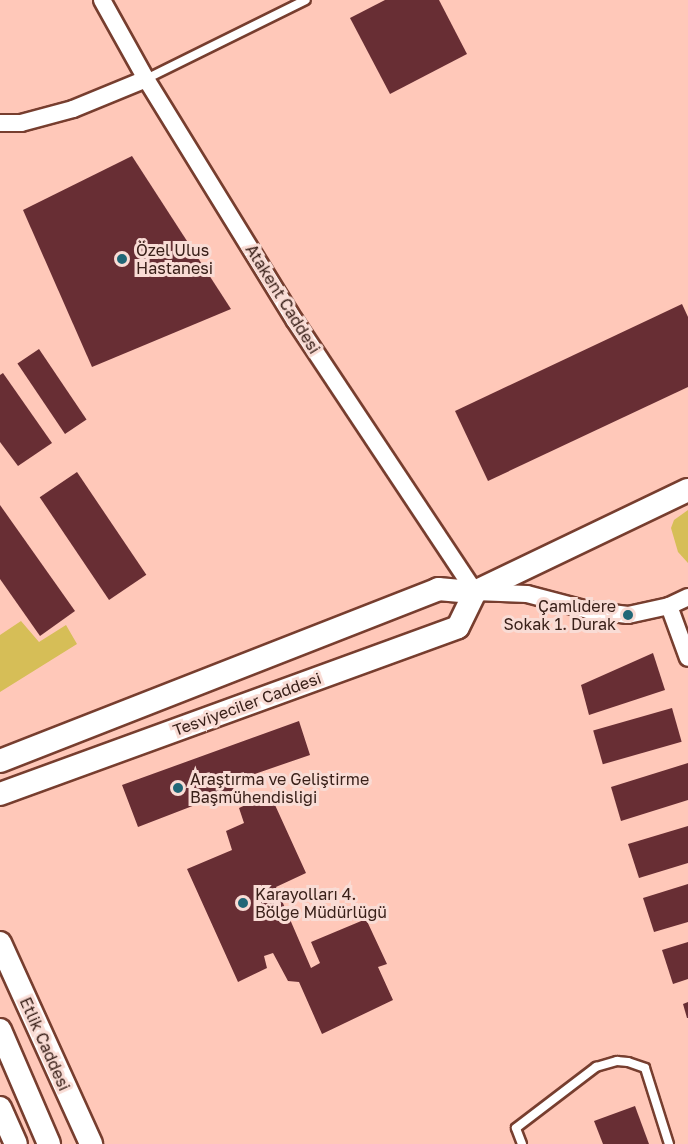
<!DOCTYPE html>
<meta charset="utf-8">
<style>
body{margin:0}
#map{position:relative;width:688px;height:1144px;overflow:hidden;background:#ffc8b9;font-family:"Golos Text",sans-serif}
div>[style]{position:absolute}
.green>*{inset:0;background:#d6be57}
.building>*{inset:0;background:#682e34;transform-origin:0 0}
.roads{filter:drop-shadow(2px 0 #773e2f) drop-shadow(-2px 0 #773e2f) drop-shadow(0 2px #773e2f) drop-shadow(0 -2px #773e2f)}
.lane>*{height:8px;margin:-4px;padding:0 4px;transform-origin:4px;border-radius:4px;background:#fff}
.street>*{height:16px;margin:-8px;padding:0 8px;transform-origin:8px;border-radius:8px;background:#fff}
.secondary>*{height:22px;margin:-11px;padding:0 11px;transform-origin:11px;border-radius:11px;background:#fff}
.dots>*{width:16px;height:16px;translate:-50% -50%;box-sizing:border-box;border:3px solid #f9dcd5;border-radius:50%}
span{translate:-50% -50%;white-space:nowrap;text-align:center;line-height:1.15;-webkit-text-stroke:6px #f9dcd5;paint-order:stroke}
.poi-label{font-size:16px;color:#392019}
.left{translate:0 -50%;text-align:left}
.right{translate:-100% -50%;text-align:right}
.street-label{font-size:16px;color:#392019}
</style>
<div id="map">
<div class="green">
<i style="clip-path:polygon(688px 510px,688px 563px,678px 552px,671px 528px,674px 520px)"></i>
<i style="clip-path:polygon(21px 621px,39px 642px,66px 625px,77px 644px,0 692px,0 635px)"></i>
</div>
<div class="building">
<i style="clip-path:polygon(385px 0,439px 0,467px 54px,390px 94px,350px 18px)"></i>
<i style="clip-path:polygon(132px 156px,231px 309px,92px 367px,23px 210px)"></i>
<i style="clip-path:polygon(682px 304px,688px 317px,688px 387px,488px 481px,455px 411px)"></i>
<i style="left:39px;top:349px;width:85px;height:26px;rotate:56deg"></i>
<i style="clip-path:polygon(3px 373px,52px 443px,18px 466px,0 442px,0 375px)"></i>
<i style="left:77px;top:472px;width:124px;height:45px;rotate:56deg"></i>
<i style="clip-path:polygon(0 505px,75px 611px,40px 636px,0 579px)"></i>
<i style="clip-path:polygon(653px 653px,665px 690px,589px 715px,581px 685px)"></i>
<i style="left:672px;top:708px;width:35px;height:82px;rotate:74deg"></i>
<i style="clip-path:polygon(299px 721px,310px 755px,231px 782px,234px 790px,138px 827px,122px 785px)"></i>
<i style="clip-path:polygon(688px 763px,688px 800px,621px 821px,611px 787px)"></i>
<i style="clip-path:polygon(270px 794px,306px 873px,276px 887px,311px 968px,320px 963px,311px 942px,366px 919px,387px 964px,378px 967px,393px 1000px,322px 1034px,299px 982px,288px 981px,273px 953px,264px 956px,267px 968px,238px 982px,187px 869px,232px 850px,226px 831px,244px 823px,239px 808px)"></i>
<i style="clip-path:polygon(688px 826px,688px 863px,639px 878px,628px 844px)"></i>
<i style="clip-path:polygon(688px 884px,688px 922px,654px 932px,643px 898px)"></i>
<i style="clip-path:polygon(688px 942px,688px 979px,673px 984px,662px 950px)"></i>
<i style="clip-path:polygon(688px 1002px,688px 1018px,687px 1018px,683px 1004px)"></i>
<i style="clip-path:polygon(635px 1106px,649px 1144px,603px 1144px,594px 1121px)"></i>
</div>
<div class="roads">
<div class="lane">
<i style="left:146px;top:79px;width:178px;rotate:-26.3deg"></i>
<i style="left:522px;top:1144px;width:17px;rotate:-111deg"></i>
<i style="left:516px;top:1128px;width:101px;rotate:-37.3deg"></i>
<i style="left:596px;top:1067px;width:22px;rotate:-16deg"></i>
<i style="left:617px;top:1061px;width:11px;rotate:5deg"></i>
<i style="left:628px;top:1062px;width:18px;rotate:19deg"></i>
<i style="left:645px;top:1068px;width:80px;rotate:72.5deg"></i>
</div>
<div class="street">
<i style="left:102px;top:0;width:90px;rotate:60.9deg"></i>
<i style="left:146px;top:79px;width:284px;rotate:58.4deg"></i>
<i style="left:295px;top:321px;width:325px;rotate:56.4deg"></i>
<i style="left:475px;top:592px;width:52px;rotate:2.2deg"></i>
<i style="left:527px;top:594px;width:63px;rotate:14.7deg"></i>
<i style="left:588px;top:610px;width:40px;rotate:7.1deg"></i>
<i style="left:628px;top:615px;width:42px;rotate:-12.4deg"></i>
<i style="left:669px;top:606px;width:21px;rotate:-25deg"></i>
<i style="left:0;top:123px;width:21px"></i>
<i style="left:21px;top:123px;width:54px;rotate:-15.1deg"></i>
<i style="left:73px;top:109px;width:79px;rotate:-22.3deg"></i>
<i style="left:669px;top:606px;width:55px;rotate:69.9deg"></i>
</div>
<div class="secondary">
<i style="left:0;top:761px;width:471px;rotate:-21.4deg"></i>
<i style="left:438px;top:589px;width:37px;rotate:5deg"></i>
<i style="left:475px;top:592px;width:236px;rotate:-25.6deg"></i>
<i style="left:0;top:794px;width:487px;rotate:-20deg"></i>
<i style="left:458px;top:627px;width:39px;rotate:-64deg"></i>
<i style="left:0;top:943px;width:221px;rotate:65.6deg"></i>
<i style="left:0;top:1030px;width:124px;rotate:66.7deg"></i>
<i style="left:0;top:1108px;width:39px;rotate:66deg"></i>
</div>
</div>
<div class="dots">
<i style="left:122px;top:259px;background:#216777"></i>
<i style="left:628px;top:615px;background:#216777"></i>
<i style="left:178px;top:788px;background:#216777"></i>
<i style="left:243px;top:903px;background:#216777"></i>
</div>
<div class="poi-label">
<span class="left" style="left:136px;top:259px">Özel Ulus<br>Hastanesi</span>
<span class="right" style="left:616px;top:615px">Çamlıdere<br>Sokak 1. Durak</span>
<span class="left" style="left:190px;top:788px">Araştırma ve Geliştirme<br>Başmühendisliği</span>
<span class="left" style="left:255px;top:903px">Karayolları 4.<br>Bölge Müdürlüğü</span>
</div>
<div class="street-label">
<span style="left:283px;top:299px;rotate:58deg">Atakent Caddesi</span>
<span style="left:247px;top:704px;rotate:-20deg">Tesviyeciler Caddesi</span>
<span style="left:45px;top:1044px;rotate:66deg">Etlik Caddesi</span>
</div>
</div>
